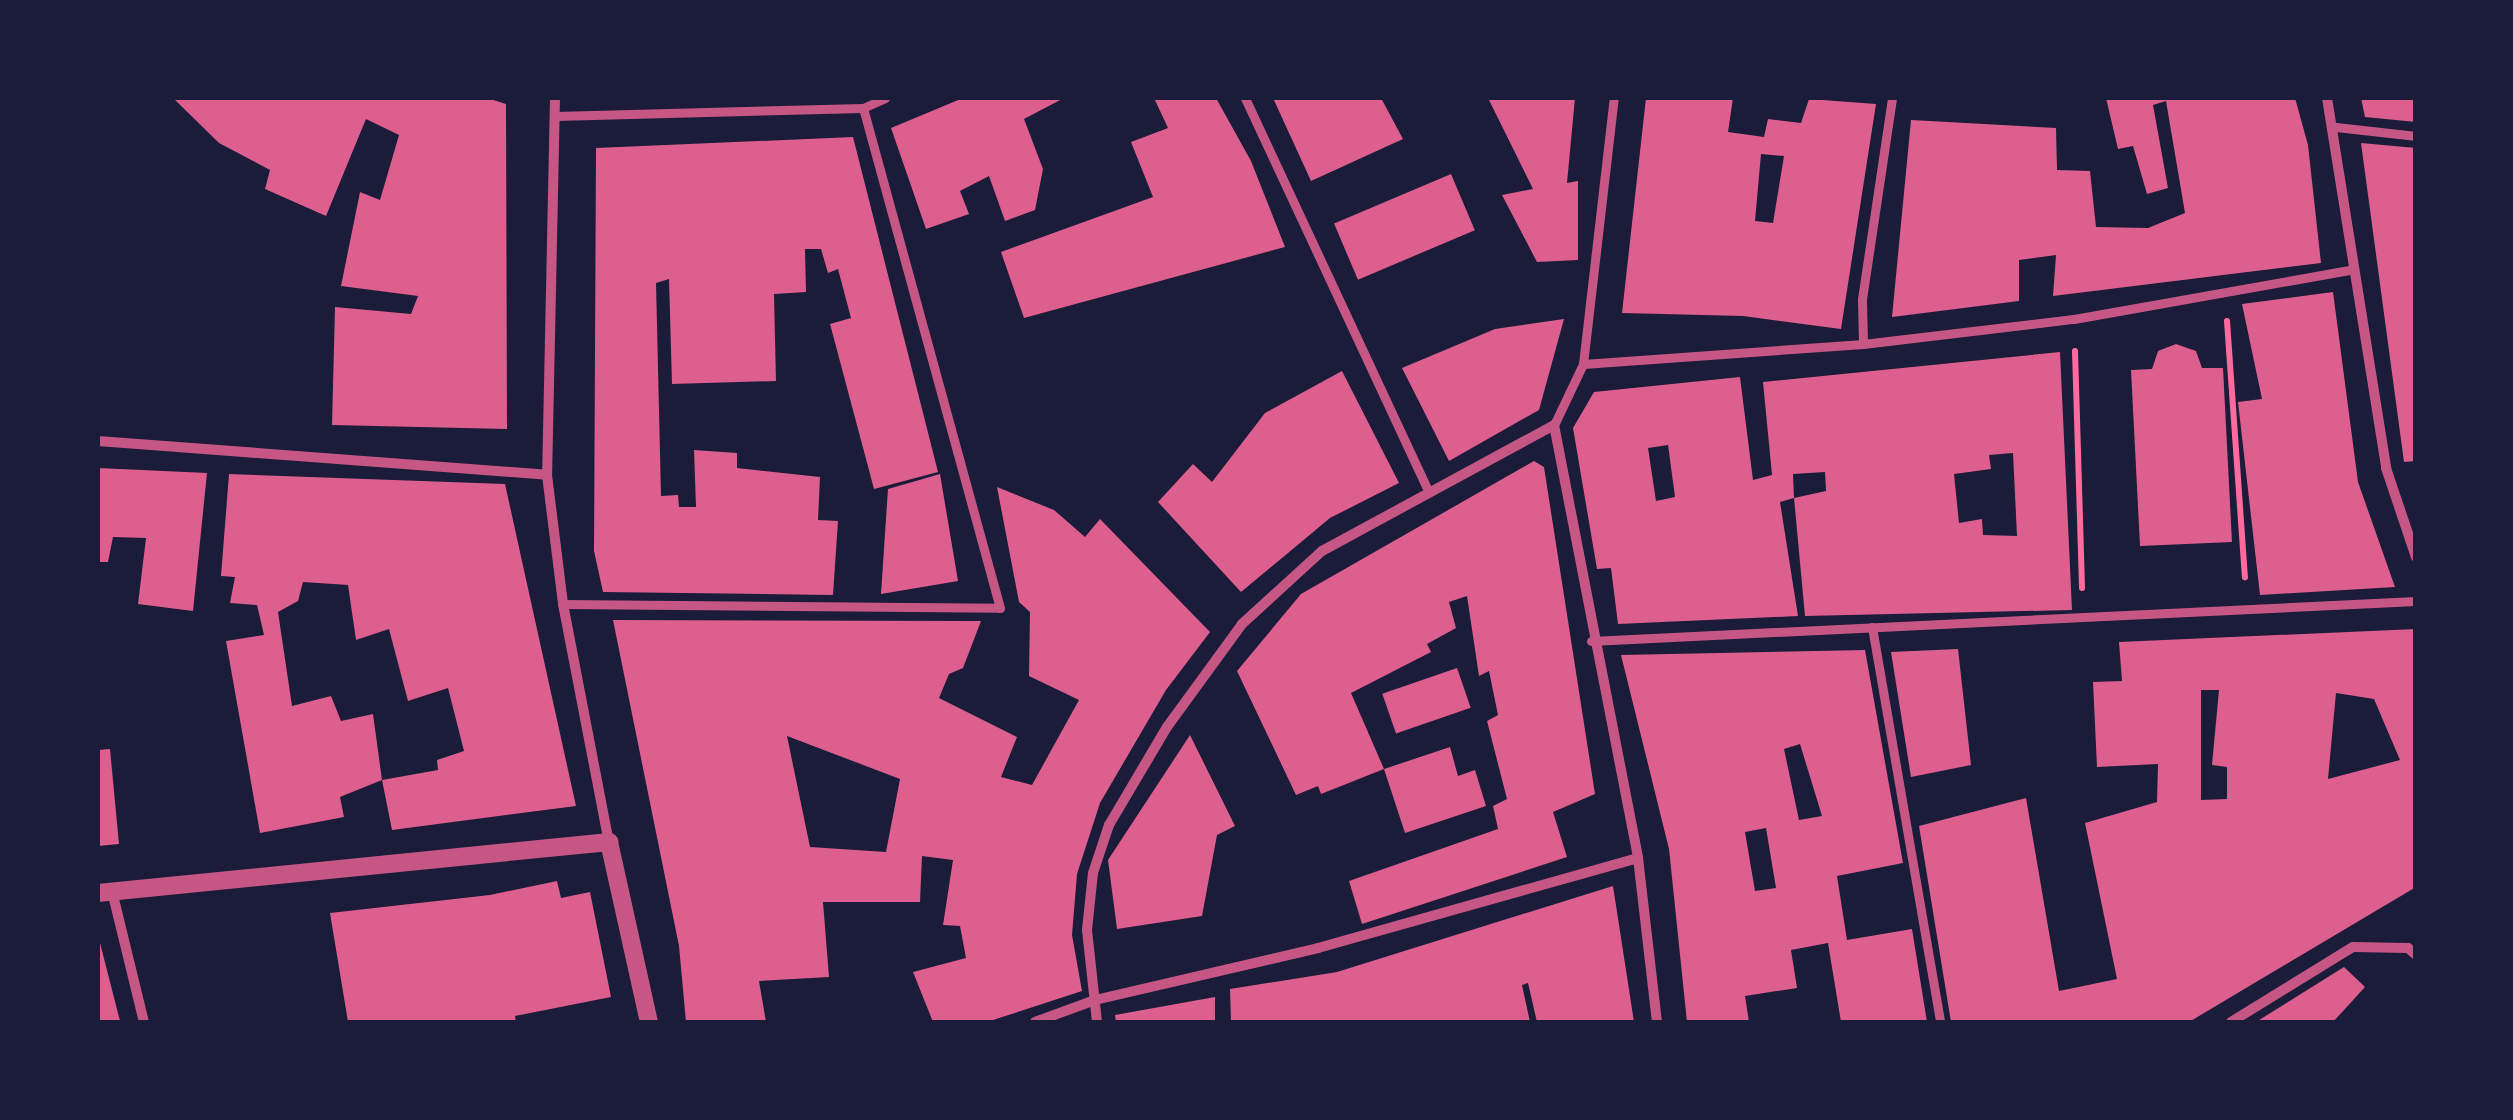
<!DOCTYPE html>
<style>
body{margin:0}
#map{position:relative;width:2513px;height:1120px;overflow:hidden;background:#1b1b3a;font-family:"Sofia Sans Condensed",sans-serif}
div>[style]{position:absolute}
.building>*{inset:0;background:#dd5f8e;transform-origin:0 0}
.path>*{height:6px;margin:-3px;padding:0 3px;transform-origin:3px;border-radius:3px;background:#ff6b9d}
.pedestrian>*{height:9px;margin:-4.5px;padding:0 4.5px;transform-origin:4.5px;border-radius:4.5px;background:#c65784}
.minor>*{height:10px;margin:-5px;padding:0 5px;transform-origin:5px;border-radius:5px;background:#c65784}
.tertiary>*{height:18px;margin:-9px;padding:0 9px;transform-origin:9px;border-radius:9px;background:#c65784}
span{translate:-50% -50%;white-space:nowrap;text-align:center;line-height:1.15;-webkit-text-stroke:8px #1b1b3a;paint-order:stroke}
.frame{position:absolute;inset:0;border:100px solid #1b1b3a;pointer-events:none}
</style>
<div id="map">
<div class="building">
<i style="clip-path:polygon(173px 98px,487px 98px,506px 104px,507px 429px,332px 425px,335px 307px,411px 314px,418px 296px,341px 286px,360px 192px,380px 200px,399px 135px,366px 119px,326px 216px,265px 189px,270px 170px,219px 143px)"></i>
<i style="clip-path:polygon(963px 98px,1064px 98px,1024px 119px,1043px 169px,1035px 210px,1005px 221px,989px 176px,960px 191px,969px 214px,926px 229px,891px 128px)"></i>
<i style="clip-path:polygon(1154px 98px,1216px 98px,1251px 161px,1285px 247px,1024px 318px,1001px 252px,1153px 197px,1131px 142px,1168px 128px)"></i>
<i style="clip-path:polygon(1273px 98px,1381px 98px,1403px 139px,1311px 181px)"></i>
<i style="clip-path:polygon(1488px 98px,1575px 98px,1567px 183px,1578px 181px,1578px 260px,1537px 262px,1502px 195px,1533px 189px)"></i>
<i style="clip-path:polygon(evenodd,1646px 98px,1733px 98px,1728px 132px,1764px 137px,1768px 119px,1801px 123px,1809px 99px,1876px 104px,1841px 329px,1743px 316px,1622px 313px,1646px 98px,1761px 154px,1784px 156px,1773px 223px,1755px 221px,1761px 154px)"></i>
<i style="clip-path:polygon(2106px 98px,2295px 98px,2308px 145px,2321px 263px,2053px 296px,2056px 255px,2019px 260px,2019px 301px,1892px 317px,1911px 120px,2056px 128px,2057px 170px,2090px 171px,2096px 227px,2148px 228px,2185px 213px,2166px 101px,2153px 105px,2168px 188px,2147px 194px,2133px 146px,2118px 149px)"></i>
<i style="clip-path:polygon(2361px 98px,2416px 98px,2416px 122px,2365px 117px)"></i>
<i style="clip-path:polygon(853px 137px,938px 472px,874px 489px,830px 324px,851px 318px,838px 269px,828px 273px,821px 249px,805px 249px,806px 292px,774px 294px,776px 381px,672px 384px,669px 279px,656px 283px,661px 496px,678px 495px,679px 507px,696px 507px,694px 450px,737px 453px,737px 468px,820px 477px,818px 520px,838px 521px,833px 595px,603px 592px,594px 551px,596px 148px)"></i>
<i style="clip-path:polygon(2361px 143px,2416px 148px,2416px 461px,2404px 462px)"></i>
<i style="left:1451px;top:174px;width:61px;height:127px;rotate:67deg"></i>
<i style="clip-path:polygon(2333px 292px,2358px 482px,2395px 587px,2260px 595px,2238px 402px,2262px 399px,2242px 304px)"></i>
<i style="clip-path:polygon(1564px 319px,1539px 410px,1449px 461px,1402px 368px,1495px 329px)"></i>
<i style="clip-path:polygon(2176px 344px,2196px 351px,2202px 368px,2223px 368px,2232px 542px,2140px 546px,2131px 370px,2152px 369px,2158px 351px)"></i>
<i style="clip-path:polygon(evenodd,2060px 352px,2072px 610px,1805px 616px,1794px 498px,1780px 502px,1798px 616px,1618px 624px,1611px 568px,1597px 569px,1573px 428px,1594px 392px,1740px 377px,1753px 480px,1772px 475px,1763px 382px,2060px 352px,1668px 445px,1675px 497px,1656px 501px,1648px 448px,1668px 445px,2060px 352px,2013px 453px,2017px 536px,1983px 535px,1982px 519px,1959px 523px,1954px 474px,1991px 469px,1989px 455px,2013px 453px,2060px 352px,1825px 472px,1826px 491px,1794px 498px,1793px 474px,1825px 472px)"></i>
<i style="clip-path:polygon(1342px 371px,1399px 483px,1330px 518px,1241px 592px,1158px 502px,1193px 464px,1212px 482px,1265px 413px)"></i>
<i style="clip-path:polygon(1534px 461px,1544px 467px,1595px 794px,1553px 812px,1567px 857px,1362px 924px,1349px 881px,1498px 829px,1493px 806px,1507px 799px,1487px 721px,1498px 715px,1489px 671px,1479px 676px,1467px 596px,1449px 602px,1456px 628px,1427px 644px,1431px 652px,1351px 693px,1384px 769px,1321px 794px,1318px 786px,1296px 795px,1237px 671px,1301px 594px)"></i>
<i style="clip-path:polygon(98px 468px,207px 473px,193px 611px,138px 604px,146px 538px,113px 537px,108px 562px,98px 562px)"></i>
<i style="clip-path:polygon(229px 474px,505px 484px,576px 806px,392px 830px,382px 780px,438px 770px,437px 760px,464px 751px,448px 688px,408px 701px,389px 629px,356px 640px,348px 585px,303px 582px,298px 601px,278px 612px,292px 706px,331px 696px,341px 721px,373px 714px,382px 780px,340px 797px,344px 817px,260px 833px,226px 641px,264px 635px,257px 605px,230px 603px,235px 577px,221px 576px)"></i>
<i style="clip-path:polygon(940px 474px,958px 581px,881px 594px,888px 489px)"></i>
<i style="clip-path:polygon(evenodd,997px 487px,1054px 510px,1085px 537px,1100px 519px,1210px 632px,1166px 690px,1100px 803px,1077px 874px,1072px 935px,1082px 991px,987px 1022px,933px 1022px,913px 972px,966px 958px,960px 926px,943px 925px,953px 860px,922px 856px,920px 902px,823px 902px,829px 977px,759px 981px,766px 1022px,686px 1022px,679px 946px,613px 620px,981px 621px,963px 668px,949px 674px,939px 698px,1017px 737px,1001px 777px,1032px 785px,1079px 700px,1029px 676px,1030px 612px,1019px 602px,997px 487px,787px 736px,900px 779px,886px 852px,810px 847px,787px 736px)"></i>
<i style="clip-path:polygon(evenodd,2416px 629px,2416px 887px,2189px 1022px,1951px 1022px,1919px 826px,2026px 798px,2059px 991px,2117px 979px,2085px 823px,2157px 802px,2158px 764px,2097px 767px,2093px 682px,2122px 681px,2119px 642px,2416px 629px,2201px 690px,2219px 690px,2212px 765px,2227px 767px,2227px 799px,2201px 800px,2201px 690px,2416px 629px,2336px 693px,2374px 699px,2400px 760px,2328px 779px,2336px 693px)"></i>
<i style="clip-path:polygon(1958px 649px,1971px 765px,1911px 777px,1891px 652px)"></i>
<i style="clip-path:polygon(evenodd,1865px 650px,1903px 863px,1837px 876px,1847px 940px,1912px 929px,1927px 1022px,1841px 1022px,1828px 943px,1791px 950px,1797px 988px,1745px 996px,1749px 1022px,1687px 1022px,1669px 849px,1621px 655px,1865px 650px,1800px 744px,1822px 816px,1799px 820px,1784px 749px,1800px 744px,1865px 650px,1766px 828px,1776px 888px,1755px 891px,1745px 832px,1766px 828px)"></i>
<i style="left:1457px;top:668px;width:42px;height:79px;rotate:71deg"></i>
<i style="clip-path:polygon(1190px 735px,1235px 826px,1217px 835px,1202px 916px,1117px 929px,1108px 860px)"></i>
<i style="clip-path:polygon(1450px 747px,1458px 776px,1475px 770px,1486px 806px,1405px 833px,1384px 769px)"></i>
<i style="clip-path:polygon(110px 749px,119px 844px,98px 846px,98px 750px)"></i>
<i style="clip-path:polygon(557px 881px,561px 898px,590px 892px,611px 997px,515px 1016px,516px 1022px,348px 1022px,330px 913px,490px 895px)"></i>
<i style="clip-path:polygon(1613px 886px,1634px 1022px,1537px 1022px,1528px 983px,1522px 985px,1530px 1022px,1231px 1022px,1230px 989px,1337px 972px)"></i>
<i style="clip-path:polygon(98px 935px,120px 1021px,115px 1022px,98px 1022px)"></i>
<i style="clip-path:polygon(2344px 967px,2365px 987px,2333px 1022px,2256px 1022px)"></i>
<i style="clip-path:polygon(1215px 997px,1215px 1022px,1116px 1022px,1115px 1015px)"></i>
</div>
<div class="path">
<i style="left:2227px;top:321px;width:257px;rotate:86deg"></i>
<i style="left:2075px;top:351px;width:237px;rotate:88.3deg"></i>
</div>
<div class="pedestrian">
<i style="left:1245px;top:98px;width:431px;rotate:65deg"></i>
<i style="left:555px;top:116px;width:308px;rotate:-1.5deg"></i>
<i style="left:863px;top:108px;width:24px;rotate:-24deg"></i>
<i style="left:2336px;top:127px;width:81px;rotate:6.4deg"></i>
<i style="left:1863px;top:344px;width:45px;rotate:-91.3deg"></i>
<i style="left:1862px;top:299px;width:203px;rotate:-81.5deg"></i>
<i style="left:1583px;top:364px;width:281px;rotate:-4.1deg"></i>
<i style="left:1863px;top:344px;width:212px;rotate:-6.8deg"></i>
<i style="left:2074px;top:319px;width:284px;rotate:-10.1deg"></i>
<i style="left:1554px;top:425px;width:68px;rotate:-64.6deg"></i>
<i style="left:1583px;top:364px;width:268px;rotate:-83.4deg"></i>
<i style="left:563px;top:604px;width:437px;rotate:0.5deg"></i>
<i style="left:1000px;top:608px;width:518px;rotate:-105.32deg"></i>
<i style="left:1872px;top:627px;width:401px;rotate:80.2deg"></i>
<i style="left:1591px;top:641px;width:826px;rotate:-2.78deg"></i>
</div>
<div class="minor">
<i style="left:555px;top:98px;width:377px;rotate:91.2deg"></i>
<i style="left:547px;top:475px;width:130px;rotate:82.9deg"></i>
<i style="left:563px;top:604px;width:242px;rotate:79.1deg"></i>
<i style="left:2327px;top:98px;width:375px;rotate:80.9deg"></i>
<i style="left:2386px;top:468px;width:94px;rotate:71.4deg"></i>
<i style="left:98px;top:441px;width:450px;rotate:4.3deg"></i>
<i style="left:112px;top:891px;width:135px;rotate:76.3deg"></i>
<i style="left:1035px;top:1022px;width:64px;rotate:-20.1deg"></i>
<i style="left:1095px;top:1000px;width:229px;rotate:-13.1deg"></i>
<i style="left:1318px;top:948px;width:332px;rotate:-15.7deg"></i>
<i style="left:1097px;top:1022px;width:93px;rotate:-96.2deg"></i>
<i style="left:1087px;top:930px;width:57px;rotate:-84deg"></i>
<i style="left:1093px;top:873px;width:51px;rotate:-71.6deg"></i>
<i style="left:1109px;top:825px;width:114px;rotate:-59.4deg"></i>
<i style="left:1167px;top:727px;width:127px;rotate:-53.9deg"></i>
<i style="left:1242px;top:624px;width:108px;rotate:-42.4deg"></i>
<i style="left:1322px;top:551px;width:264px;rotate:-28.5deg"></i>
<i style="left:1554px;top:425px;width:441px;rotate:79deg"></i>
<i style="left:1638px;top:858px;width:165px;rotate:83.4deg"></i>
<i style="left:2231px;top:1022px;width:143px;rotate:-31.6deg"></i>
<i style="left:2353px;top:947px;width:55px;rotate:1deg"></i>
<i style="left:2408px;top:948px;width:11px;rotate:41deg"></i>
</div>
<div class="tertiary">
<i style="left:98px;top:893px;width:514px;rotate:-5.7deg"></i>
<i style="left:609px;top:842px;width:184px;rotate:77.5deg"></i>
</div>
<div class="frame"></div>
</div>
